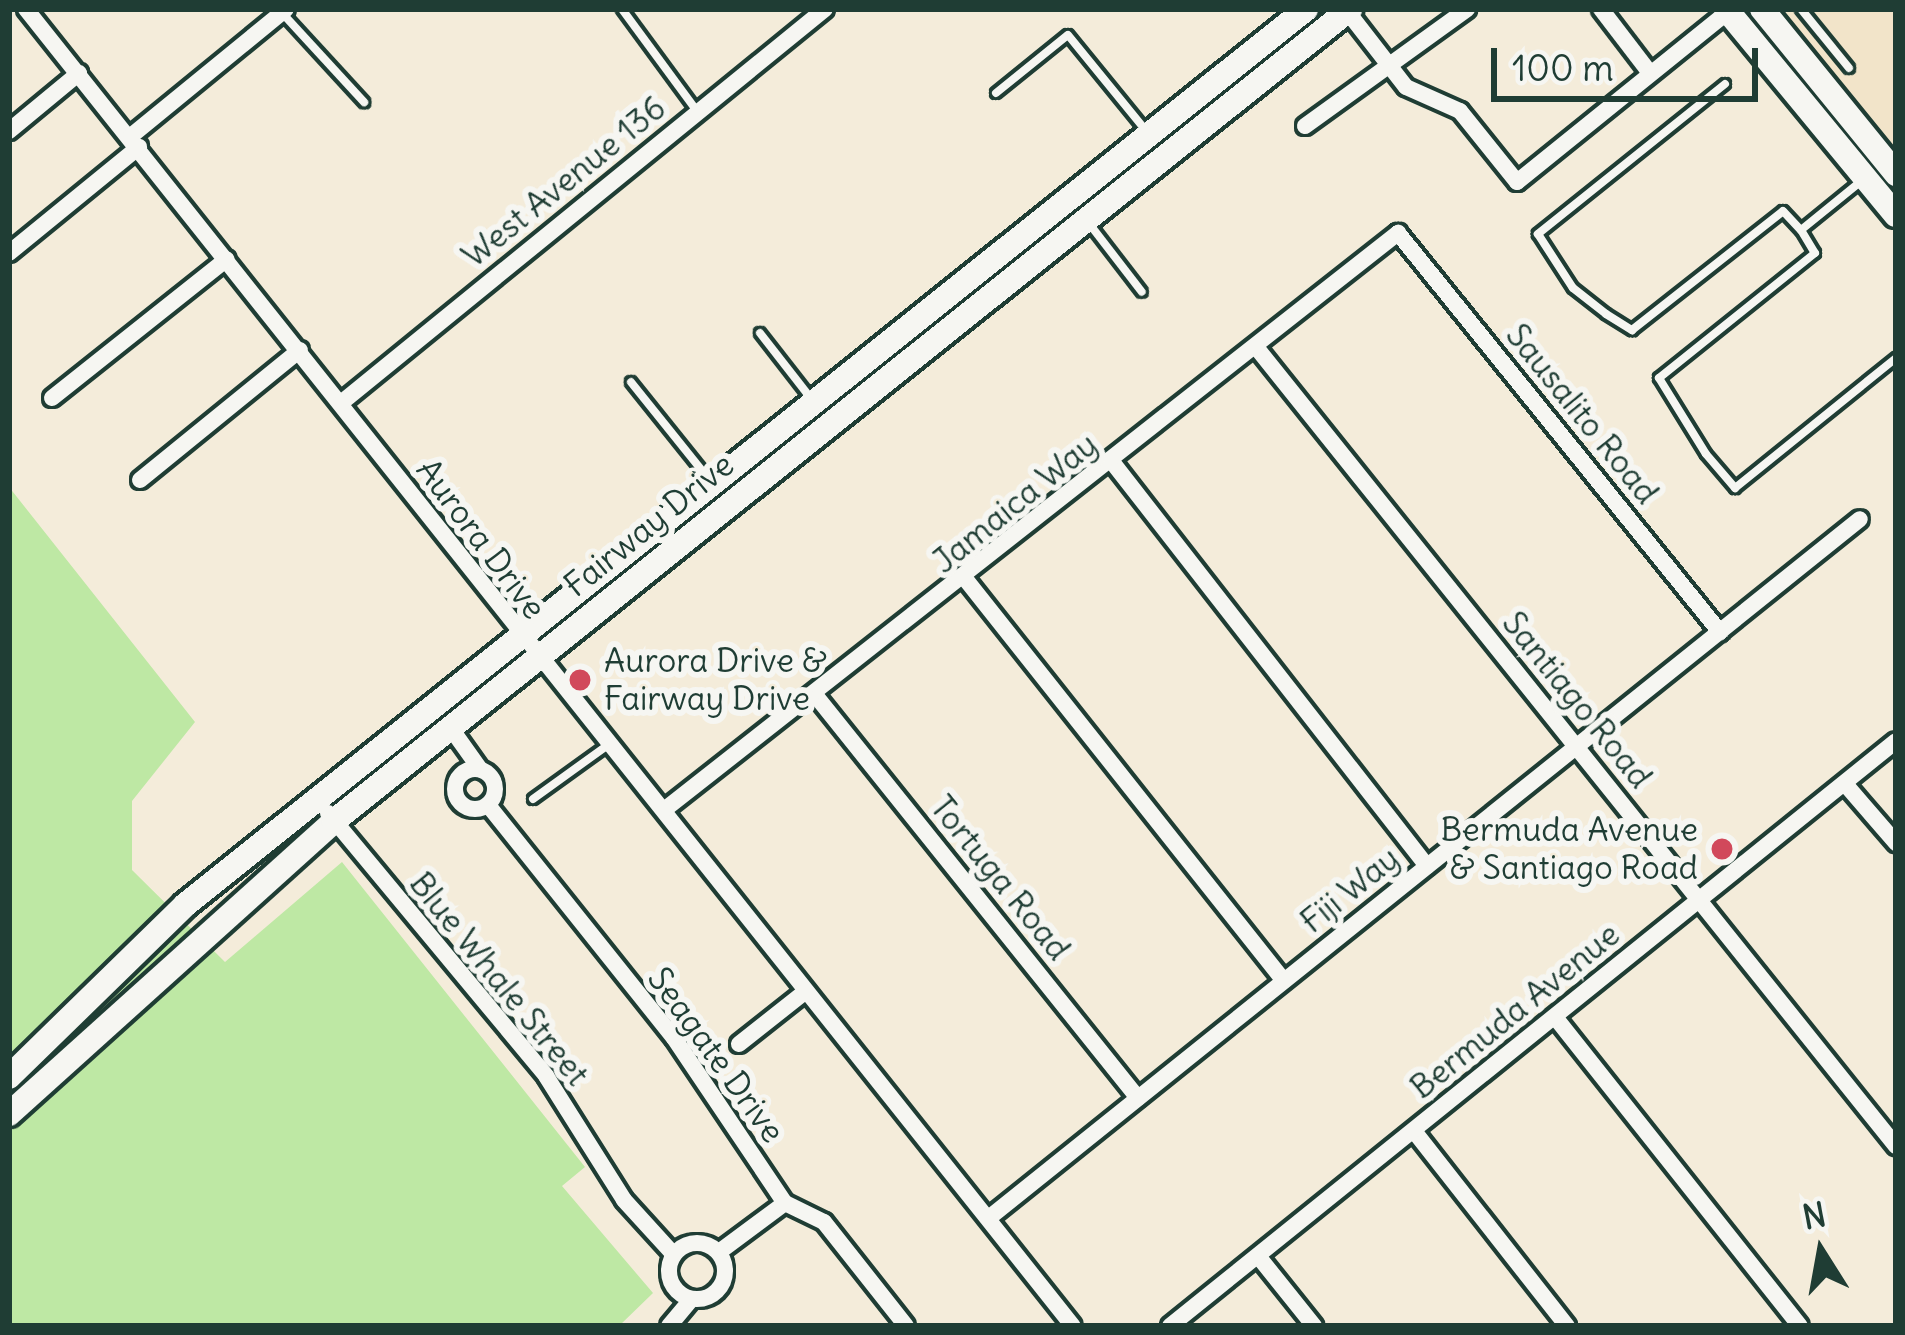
<!DOCTYPE html>
<style>
body{margin:0}
#map{position:relative;width:1905px;height:1335px;overflow:hidden;background:#f4ecda;font-family:Delius,sans-serif}
div>[style]{position:absolute}
.built>*{inset:0;background:#f2e4c9}
.green>*{inset:0;background:#bee8a4}
.roads{filter:drop-shadow(3px 0 #1f3d34) drop-shadow(-3px 0 #1f3d34) drop-shadow(0 3px #1f3d34) drop-shadow(0 -3px #1f3d34)}
.lane>*{height:8px;margin:-4px;padding:0 4px;transform-origin:4px;border-radius:4px;background:#f6f6f2}
.street>*{height:16px;margin:-8px;padding:0 8px;transform-origin:8px;border-radius:8px;background:#f6f6f2}
.street>.ring{margin:-8px;padding:0;box-sizing:content-box;background:none;border:16px solid #f6f6f2;border-radius:50%}
.secondary>*{height:24px;margin:-12px;padding:0 12px;transform-origin:12px;border-radius:12px;background:#f6f6f2}
.dots>*{width:33px;height:33px;translate:-50% -50%;box-sizing:border-box;border:6px solid #f6f6f2;border-radius:50%}
span{translate:-50% -50%;white-space:nowrap;text-align:center;line-height:1.15;-webkit-text-stroke:12px #f6f6f2;paint-order:stroke}
.street-label{font-size:33px;color:#1f3d34}
.poi-label{font-size:33px;color:#1f3d34}
.left{translate:0 -50%;text-align:left}
.right{translate:-100% -50%;text-align:right}
.frame{position:absolute;inset:0;border:12px solid #1f3d34;pointer-events:none}
.north{position:absolute;left:1761px;top:1191px;width:120px;height:120px;-webkit-text-stroke:9px #f6f6f2;paint-order:stroke;rotate:349deg;font-size:33px;font-weight:700;line-height:48px;text-align:center;color:#1f3d34}
.north::after{content:'';display:block;margin:auto;width:42px;height:54px;background:#1f3d34;clip-path:polygon(50% 0,100% 100%,50% 72%,0 100%)}
.scale{position:absolute;left:1491px;top:48px;width:267px;height:54px;box-sizing:border-box;border:6px solid #1f3d34;border-top:0;padding-left:15px;font-size:36px;line-height:42px;white-space:nowrap;color:#1f3d34;-webkit-text-stroke:9px #f6f6f2;paint-order:stroke}
</style>
<div id="map">
<div class="built">
<i style="clip-path:polygon(1782px 9px,1896px 9px,1896px 152px)"></i>
</div>
<div class="green">
<i style="clip-path:polygon(9px 487px,195px 722px,132px 801px,132px 870px,225px 962px,342px 862px,585px 1167px,562px 1186px,653px 1293px,619px 1326px,9px 1326px)"></i>
</div>
<div class="roads">
<div class="lane">
<i style="left:622px;top:9px;width:127px;rotate:53.7deg"></i>
<i style="left:1801px;top:9px;width:76px;rotate:50.9deg"></i>
<i style="left:283px;top:14px;width:120px;rotate:47.4deg"></i>
<i style="left:1725px;top:84px;width:240px;rotate:141.3deg"></i>
<i style="left:1538px;top:234px;width:64px;rotate:57.1deg"></i>
<i style="left:1573px;top:288px;width:42px;rotate:38.2deg"></i>
<i style="left:1606px;top:314px;width:31px;rotate:32deg"></i>
<i style="left:1632px;top:330px;width:192px;rotate:-38.2deg"></i>
<i style="left:1783px;top:211px;width:26px;rotate:47deg"></i>
<i style="left:1801px;top:230px;width:76px;rotate:-39.1deg"></i>
<i style="left:996px;top:93px;width:92px;rotate:-38.9deg"></i>
<i style="left:1068px;top:35px;width:127px;rotate:50.8deg"></i>
<i style="left:1088px;top:222px;width:88px;rotate:52.4deg"></i>
<i style="left:1801px;top:230px;width:27px;rotate:59deg"></i>
<i style="left:1815px;top:253px;width:200px;rotate:141.3deg"></i>
<i style="left:1659px;top:378px;width:89px;rotate:58.3deg"></i>
<i style="left:1706px;top:454px;width:45px;rotate:49.5deg"></i>
<i style="left:1735px;top:488px;width:207px;rotate:-38.9deg"></i>
<i style="left:760px;top:333px;width:86px;rotate:52.1deg"></i>
<i style="left:631px;top:382px;width:128px;rotate:51.3deg"></i>
<i style="left:533px;top:799px;width:92px;rotate:-35.8deg"></i>
</div>
<div class="street">
<i style="left:26px;top:9px;width:1682px;rotate:51.52deg"></i>
<i style="left:1601px;top:9px;width:81px;rotate:52.6deg"></i>
<i style="left:1347px;top:11px;width:96px;rotate:52.2deg"></i>
<i style="left:1406px;top:87px;width:59px;rotate:24deg"></i>
<i style="left:1460px;top:111px;width:91px;rotate:51.2deg"></i>
<i style="left:1517px;top:182px;width:271px;rotate:-38.9deg"></i>
<i style="left:1305px;top:126px;width:200px;rotate:-35.8deg"></i>
<i style="left:9px;top:131px;width:91px;rotate:-39.6deg"></i>
<i style="left:131px;top:136px;width:200px;rotate:-39.3deg"></i>
<i style="left:9px;top:253px;width:168px;rotate:-39.2deg"></i>
<i style="left:1256px;top:347px;width:1024px;rotate:51.31deg"></i>
<i style="left:52px;top:398px;width:223px;rotate:-38.5deg"></i>
<i style="left:341px;top:403px;width:624px;rotate:-39.15deg"></i>
<i style="left:1113px;top:463px;width:511px;rotate:52.08deg"></i>
<i style="left:140px;top:480px;width:206px;rotate:-39.1deg"></i>
<i style="left:967px;top:581px;width:510px;rotate:51.6deg"></i>
<i style="left:816px;top:696px;width:515px;rotate:51.31deg"></i>
<i style="left:450px;top:727px;width:52px;rotate:54.5deg"></i>
<i class="ring" style="left:455px;top:769px;width:24px;height:24px"></i>
<i style="left:1846px;top:785px;width:77px;rotate:49.2deg"></i>
<i style="left:488px;top:805px;width:298px;rotate:51.4deg"></i>
<i style="left:674px;top:1038px;width:199px;rotate:56.1deg"></i>
<i style="left:785px;top:1203px;width:43px;rotate:26deg"></i>
<i style="left:824px;top:1222px;width:132px;rotate:51.7deg"></i>
<i style="left:664px;top:810px;width:934px;rotate:-38.17deg"></i>
<i style="left:1398px;top:233px;width:513px;rotate:51.1deg"></i>
<i style="left:328px;top:813px;width:342px;rotate:50.3deg"></i>
<i style="left:546px;top:1076px;width:146px;rotate:57.8deg"></i>
<i style="left:624px;top:1200px;width:74px;rotate:47.7deg"></i>
<i style="left:1555px;top:1017px;width:394px;rotate:51.6deg"></i>
<i style="left:739px;top:1044px;width:85px;rotate:-38.3deg"></i>
<i style="left:1414px;top:1131px;width:248px;rotate:51.9deg"></i>
<i style="left:990px;top:1217px;width:1115px;rotate:-38.74deg"></i>
<i class="ring" style="left:669px;top:1243px;width:40px;height:40px"></i>
<i style="left:719px;top:1252px;width:82px;rotate:-36.6deg"></i>
<i style="left:1258px;top:1256px;width:90px;rotate:51.3deg"></i>
<i style="left:669px;top:1326px;width:34px;rotate:-50deg"></i>
<i style="left:1170px;top:1326px;width:932px;rotate:-38.86deg"></i>
</div>
<div class="secondary">
<i style="left:1726px;top:9px;width:267px;rotate:50.5deg"></i>
<i style="left:1762px;top:9px;width:213px;rotate:50.9deg"></i>
<i style="left:9px;top:1077px;width:246px;rotate:-44.3deg"></i>
<i style="left:185px;top:905px;width:1435px;rotate:-38.63deg"></i>
<i style="left:9px;top:1114px;width:438px;rotate:-42deg"></i>
<i style="left:334px;top:821px;width:1301px;rotate:-38.63deg"></i>
</div>
</div>
<div class="dots">
<i style="left:580px;top:680px;background:#d1495b"></i>
<i style="left:1722px;top:849px;background:#d1495b"></i>
</div>
<div class="street-label">
<span style="left:564px;top:182px;rotate:-39deg">West Avenue 136</span>
<span style="left:1582px;top:414px;rotate:51deg">Sausalito Road</span>
<span style="left:1015px;top:503px;rotate:-39deg">Jamaica Way</span>
<span style="left:649px;top:525px;rotate:-39deg">Fairway Drive</span>
<span style="left:481px;top:539px;rotate:53deg">Aurora Drive</span>
<span style="left:1577px;top:700px;rotate:51deg">Santiago Road</span>
<span style="left:1000px;top:878px;rotate:51deg">Tortuga Road</span>
<span style="left:1350px;top:890px;rotate:-39deg">Fiji Way</span>
<span style="left:499px;top:979px;rotate:51deg">Blue Whale Street</span>
<span style="left:1515px;top:1011px;rotate:-39deg">Bermuda Avenue</span>
<span style="left:716px;top:1055px;rotate:54deg">Seagate Drive</span>
</div>
<div class="poi-label">
<span class="left" style="left:604px;top:680px">Aurora Drive &amp;<br>Fairway Drive</span>
<span class="right" style="left:1698px;top:849px">Bermuda Avenue<br>&amp; Santiago Road</span>
</div>
<div class="frame"></div>
<div class="north">N</div>
<div class="scale">100 m</div>
</div>
